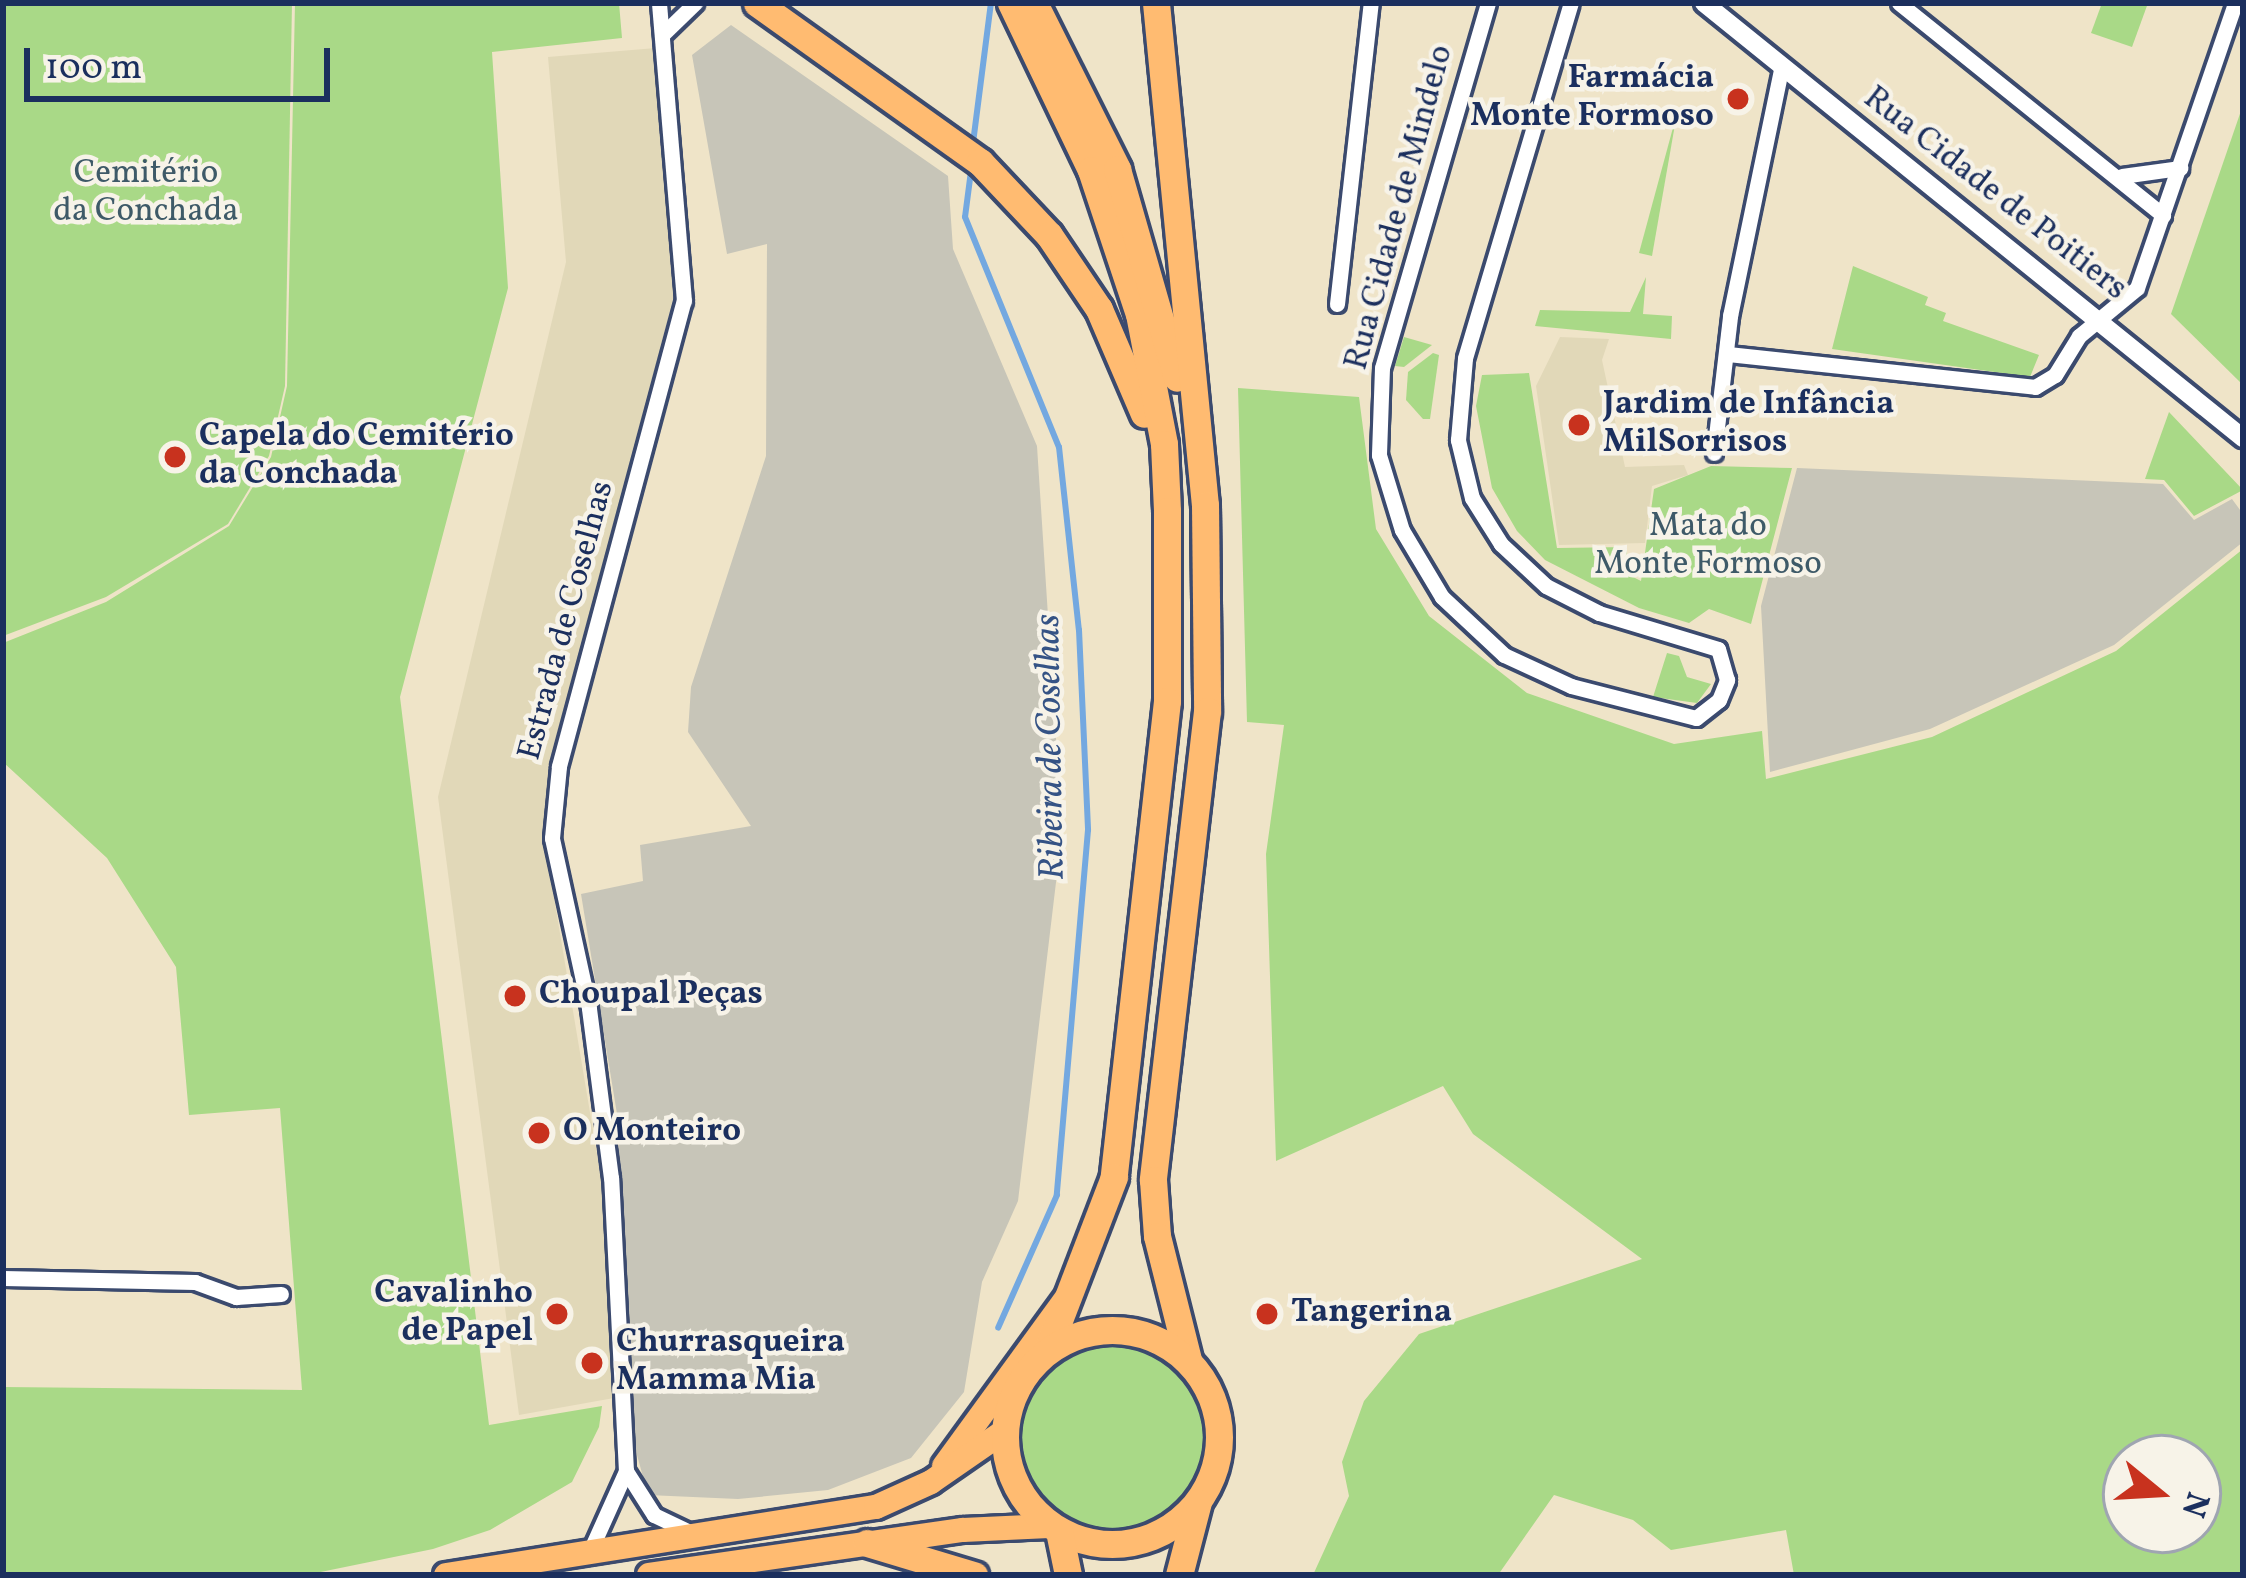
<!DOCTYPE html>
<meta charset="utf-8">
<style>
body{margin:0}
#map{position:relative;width:2246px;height:1578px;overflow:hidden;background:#efe4c8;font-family:Vollkorn,serif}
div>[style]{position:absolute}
.built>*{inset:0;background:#e1d8b8}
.industrial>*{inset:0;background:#c7c5b8}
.green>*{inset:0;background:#a9d987}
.round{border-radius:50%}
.stream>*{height:6px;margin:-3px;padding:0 3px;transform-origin:3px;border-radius:3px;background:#73a8e0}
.roads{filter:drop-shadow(3px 0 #3b4a6e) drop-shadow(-3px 0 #3b4a6e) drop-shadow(0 3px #3b4a6e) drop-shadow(0 -3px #3b4a6e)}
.minor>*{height:15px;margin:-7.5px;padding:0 7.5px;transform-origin:7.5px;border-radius:7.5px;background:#fff}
.tertiary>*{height:18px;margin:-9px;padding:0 9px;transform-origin:9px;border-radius:9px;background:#fff}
.primary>*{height:24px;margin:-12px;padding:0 12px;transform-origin:12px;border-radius:12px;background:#ffbb71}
.trunk>*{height:27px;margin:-13.5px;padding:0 13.5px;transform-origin:13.5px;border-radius:13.5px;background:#ffbb71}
.trunk>.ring{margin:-13.5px;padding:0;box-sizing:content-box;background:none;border:27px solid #ffbb71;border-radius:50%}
.dots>*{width:33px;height:33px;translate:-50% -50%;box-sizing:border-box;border:6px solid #f7f3e8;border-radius:50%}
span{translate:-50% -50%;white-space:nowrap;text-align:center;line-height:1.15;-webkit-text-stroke:9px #f7f3e8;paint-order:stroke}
.poi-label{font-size:33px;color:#1b2f5e;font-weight:700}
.right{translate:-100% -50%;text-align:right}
.left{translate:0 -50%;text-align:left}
.park-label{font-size:33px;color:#3e5a68}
.street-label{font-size:33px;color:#1b2f5e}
.water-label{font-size:36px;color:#355385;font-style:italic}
.frame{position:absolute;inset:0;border:6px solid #1b2f5e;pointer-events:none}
.north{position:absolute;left:2102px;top:1434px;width:120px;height:120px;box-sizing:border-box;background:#f7f3e8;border:3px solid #9fa5b1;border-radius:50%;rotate:108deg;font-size:33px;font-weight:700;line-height:48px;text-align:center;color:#1b2f5e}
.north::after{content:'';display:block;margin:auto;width:42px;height:54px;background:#c8321e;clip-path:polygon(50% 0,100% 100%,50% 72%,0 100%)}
.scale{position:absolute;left:24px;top:48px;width:306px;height:54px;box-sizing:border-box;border:6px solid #1b2f5e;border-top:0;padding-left:15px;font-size:36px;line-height:42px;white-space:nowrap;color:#1b2f5e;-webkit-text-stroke:9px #f7f3e8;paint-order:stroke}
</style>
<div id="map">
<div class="built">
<i style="clip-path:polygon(656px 48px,678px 279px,545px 800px,544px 838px,602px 1184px,614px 1398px,519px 1415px,438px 797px,566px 262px,548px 57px)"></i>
<i style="clip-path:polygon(1560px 337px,1609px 339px,1602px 360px,1625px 467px,1684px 465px,1688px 475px,1652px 486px,1645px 543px,1559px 545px,1536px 386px)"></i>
</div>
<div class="industrial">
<i style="clip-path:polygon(731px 25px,948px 176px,953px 249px,1037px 446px,1062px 832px,1018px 1201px,982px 1282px,964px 1392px,911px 1458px,828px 1490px,738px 1499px,648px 1495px,634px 1444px,617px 1114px,581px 894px,643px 881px,640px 845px,751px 826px,688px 732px,691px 687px,766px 456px,767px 244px,727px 254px,692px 55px)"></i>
<i style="clip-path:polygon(1797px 468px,2163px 484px,2194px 520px,2232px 499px,2243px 514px,2243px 542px,2114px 645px,1930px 729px,1770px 772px,1761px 606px)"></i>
</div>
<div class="green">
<i style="clip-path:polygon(3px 3px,292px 3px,285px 386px,269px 456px,228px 524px,106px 597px,3px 636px)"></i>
<i style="clip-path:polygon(295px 3px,619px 3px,622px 38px,492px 52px,508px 288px,400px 697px,489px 1425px,602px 1406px,599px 1427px,572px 1482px,490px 1530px,433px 1549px,306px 1575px,3px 1575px,3px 1387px,302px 1390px,280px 1108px,189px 1115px,176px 967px,107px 858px,3px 762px,3px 643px,106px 602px,229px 526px,271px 457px,287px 386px)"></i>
<i style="clip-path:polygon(2102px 3px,2148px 3px,2132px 47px,2091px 33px)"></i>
<i style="clip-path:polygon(2243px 105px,2243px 385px,2171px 314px)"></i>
<i style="clip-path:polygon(1677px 113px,1652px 256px,1639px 253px)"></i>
<i style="clip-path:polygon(1853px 266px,1928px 297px,1925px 305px,1946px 313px,1943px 321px,2039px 355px,2030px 377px,1832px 349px)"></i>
<i style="clip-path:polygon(1646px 277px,1643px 314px,1672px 316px,1671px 339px,1535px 326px,1540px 310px,1630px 312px)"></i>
<i style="clip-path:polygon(1404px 337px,1432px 345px,1404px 367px,1395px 366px)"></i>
<i style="clip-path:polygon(1433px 353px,1439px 355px,1430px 419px,1423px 419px,1406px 400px,1408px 372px)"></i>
<i style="clip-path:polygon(1529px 373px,1557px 548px,1627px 547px,1625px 573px,1641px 581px,1654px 489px,1711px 466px,1792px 468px,1751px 624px,1709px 609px,1689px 623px,1639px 608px,1545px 560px,1517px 531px,1492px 488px,1476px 406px,1482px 375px)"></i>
<i style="clip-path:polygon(evenodd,1238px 388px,1359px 397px,1376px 529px,1429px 616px,1527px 693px,1674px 744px,1762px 731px,1766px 779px,1932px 737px,2116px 651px,2243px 549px,2243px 1575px,1794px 1575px,1786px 1530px,1671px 1550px,1633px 1520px,1554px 1495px,1498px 1575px,1313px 1575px,1349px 1496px,1342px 1462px,1364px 1401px,1419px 1334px,1642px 1259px,1473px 1134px,1443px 1086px,1276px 1161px,1266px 854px,1284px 725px,1247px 722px,1238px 388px,2126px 1458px,2198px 1458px,2198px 1530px,2126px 1530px,2126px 1458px)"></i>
<i style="clip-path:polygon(2169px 412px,2243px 490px,2194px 516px,2164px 480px,2145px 479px)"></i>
<i style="clip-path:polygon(1667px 653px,1679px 656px,1687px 677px,1711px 684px,1697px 703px,1653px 697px)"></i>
<i class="round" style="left:1019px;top:1345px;width:186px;height:186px"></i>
</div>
<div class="stream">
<i style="left:973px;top:143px;width:141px;rotate:-82.7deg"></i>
<i style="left:971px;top:171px;width:46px;rotate:97.4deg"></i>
<i style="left:965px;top:217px;width:248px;rotate:67.8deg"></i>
<i style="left:1059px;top:447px;width:184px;rotate:83.8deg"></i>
<i style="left:1079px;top:630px;width:200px;rotate:87.4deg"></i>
<i style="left:1088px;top:830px;width:366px;rotate:94.9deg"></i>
<i style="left:1057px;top:1195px;width:145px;rotate:113.9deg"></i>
</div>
<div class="roads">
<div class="minor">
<i style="left:1488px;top:3px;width:380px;rotate:106.2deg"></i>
<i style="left:1382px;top:368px;width:87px;rotate:92deg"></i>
<i style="left:1379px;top:455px;width:78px;rotate:73deg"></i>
<i style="left:1402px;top:530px;width:78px;rotate:59.2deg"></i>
<i style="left:1442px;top:597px;width:85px;rotate:43.1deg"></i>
<i style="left:1504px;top:655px;width:74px;rotate:24.8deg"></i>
<i style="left:1571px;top:686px;width:129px;rotate:14.4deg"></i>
<i style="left:1696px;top:718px;width:29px;rotate:-38deg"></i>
<i style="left:1719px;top:700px;width:22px;rotate:-68deg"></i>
<i style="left:1727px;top:680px;width:32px;rotate:-106deg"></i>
<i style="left:1718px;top:649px;width:124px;rotate:-163.2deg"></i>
<i style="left:1599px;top:613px;width:59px;rotate:-153deg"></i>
<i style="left:1546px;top:586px;width:62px;rotate:-137deg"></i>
<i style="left:1501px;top:544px;width:54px;rotate:-122.2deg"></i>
<i style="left:1472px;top:498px;width:60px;rotate:-103.6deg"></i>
<i style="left:1458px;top:440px;width:82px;rotate:-85.1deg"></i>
<i style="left:1465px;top:358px;width:370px;rotate:-73.4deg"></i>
<i style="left:1899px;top:3px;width:339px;rotate:38.8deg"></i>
<i style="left:663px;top:34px;width:45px;rotate:-44.1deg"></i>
<i style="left:2122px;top:176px;width:59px;rotate:-7.9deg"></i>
<i style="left:1337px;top:304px;width:303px;rotate:-83.6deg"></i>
<i style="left:1728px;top:354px;width:309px;rotate:6.1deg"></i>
<i style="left:2035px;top:387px;width:23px;rotate:-31deg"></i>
<i style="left:2055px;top:375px;width:46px;rotate:-58.4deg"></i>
<i style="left:2079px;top:336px;width:75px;rotate:-39.6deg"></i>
<i style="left:2137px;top:288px;width:301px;rotate:-71deg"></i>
<i style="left:1714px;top:453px;width:138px;rotate:-83.3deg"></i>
<i style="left:1730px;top:316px;width:255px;rotate:-78.3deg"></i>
<i style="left:3px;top:1278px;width:192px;rotate:1.2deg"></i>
<i style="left:195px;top:1282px;width:44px;rotate:20.1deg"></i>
<i style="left:236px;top:1297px;width:45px;rotate:-3.8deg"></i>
<i style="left:626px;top:1471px;width:52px;rotate:57.5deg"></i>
<i style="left:654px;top:1515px;width:47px;rotate:25.5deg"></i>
<i style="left:590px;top:1551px;width:88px;rotate:-65.8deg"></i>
<i style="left:626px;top:1471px;width:293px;rotate:-92.9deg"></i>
<i style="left:611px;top:1178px;width:171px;rotate:-97.4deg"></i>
<i style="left:589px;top:1008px;width:174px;rotate:-102.3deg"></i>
<i style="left:552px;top:838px;width:72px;rotate:-84.4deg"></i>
<i style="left:559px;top:766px;width:482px;rotate:-75deg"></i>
<i style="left:684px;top:301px;width:299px;rotate:-94.8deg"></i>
</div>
<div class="tertiary">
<i style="left:1704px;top:3px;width:693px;rotate:38.91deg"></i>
</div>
<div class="primary">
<i style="left:944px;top:1466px;width:205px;rotate:-53.9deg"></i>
<i style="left:446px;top:1575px;width:435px;rotate:-9deg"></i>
<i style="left:876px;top:1507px;width:60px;rotate:-24.4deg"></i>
<i style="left:931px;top:1482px;width:88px;rotate:-34.8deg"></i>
<i style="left:649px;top:1575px;width:317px;rotate:-8.2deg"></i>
<i style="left:963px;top:1530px;width:86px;rotate:-2.7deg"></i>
</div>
<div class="trunk">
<i style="left:757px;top:3px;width:274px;rotate:35.5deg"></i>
<i style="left:980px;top:162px;width:100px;rotate:46.6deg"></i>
<i style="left:1049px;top:235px;width:89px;rotate:56deg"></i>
<i style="left:1099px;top:309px;width:114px;rotate:66.8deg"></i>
<i style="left:1011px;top:3px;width:185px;rotate:64.4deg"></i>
<i style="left:1091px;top:170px;width:152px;rotate:71.6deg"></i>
<i style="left:1139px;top:314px;width:132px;rotate:79.1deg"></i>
<i style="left:1164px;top:444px;width:67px;rotate:87.4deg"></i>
<i style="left:1167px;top:511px;width:190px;rotate:90deg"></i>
<i style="left:1167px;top:701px;width:479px;rotate:96.4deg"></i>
<i style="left:1114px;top:1177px;width:184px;rotate:111deg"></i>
<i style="left:1034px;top:3px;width:186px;rotate:63.4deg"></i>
<i style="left:1117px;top:169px;width:217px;rotate:74deg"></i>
<i style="left:1156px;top:3px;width:504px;rotate:84.43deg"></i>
<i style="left:1205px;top:505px;width:206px;rotate:89.4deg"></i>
<i style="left:1207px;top:711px;width:472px;rotate:96.6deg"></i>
<i style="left:1153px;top:1180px;width:56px;rotate:85.9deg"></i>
<i style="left:1157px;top:1236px;width:127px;rotate:75.9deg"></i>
<i class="ring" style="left:1005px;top:1330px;width:187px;height:187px"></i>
<i style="left:1059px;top:1531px;width:45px;rotate:78.4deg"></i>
<i style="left:867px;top:1543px;width:112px;rotate:16.7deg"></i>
<i style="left:1179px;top:1575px;width:75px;rotate:-75.4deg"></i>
</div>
</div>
<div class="dots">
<i style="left:1738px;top:99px;background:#c8321e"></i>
<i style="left:1579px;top:425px;background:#c8321e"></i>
<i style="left:175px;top:457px;background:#c8321e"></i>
<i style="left:515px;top:996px;background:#c8321e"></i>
<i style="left:539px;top:1133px;background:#c8321e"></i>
<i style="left:557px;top:1314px;background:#c8321e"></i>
<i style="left:1267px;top:1314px;background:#c8321e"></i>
<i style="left:592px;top:1363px;background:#c8321e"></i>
</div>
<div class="poi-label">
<span class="right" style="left:1714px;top:99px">Farmácia<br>Monte Formoso</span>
<span class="left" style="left:1603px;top:425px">Jardim de Infância<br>MilSorrisos</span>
<span class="left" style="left:199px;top:457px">Capela do Cemitério<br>da Conchada</span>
<span class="left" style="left:539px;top:996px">Choupal Peças</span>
<span class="left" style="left:563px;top:1133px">O Monteiro</span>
<span class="right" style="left:533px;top:1314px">Cavalinho<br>de Papel</span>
<span class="left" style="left:1291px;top:1314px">Tangerina</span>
<span class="left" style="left:616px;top:1363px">Churrasqueira<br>Mamma Mia</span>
</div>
<div class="park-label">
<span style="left:146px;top:194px">Cemitério<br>da Conchada</span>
<span style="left:1708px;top:547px">Mata do<br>Monte Formoso</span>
</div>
<div class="street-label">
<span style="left:1994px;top:195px;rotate:38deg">Rua Cidade de Poitiers</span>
<span style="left:1401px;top:208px;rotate:-75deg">Rua Cidade de Mindelo</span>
<span style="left:568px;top:621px;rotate:-75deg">Estrada de Coselhas</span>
</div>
<div class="water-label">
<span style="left:1052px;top:747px;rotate:-91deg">Ribeira de Coselhas</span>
</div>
<div class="frame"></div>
<div class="north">N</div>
<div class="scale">100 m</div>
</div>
